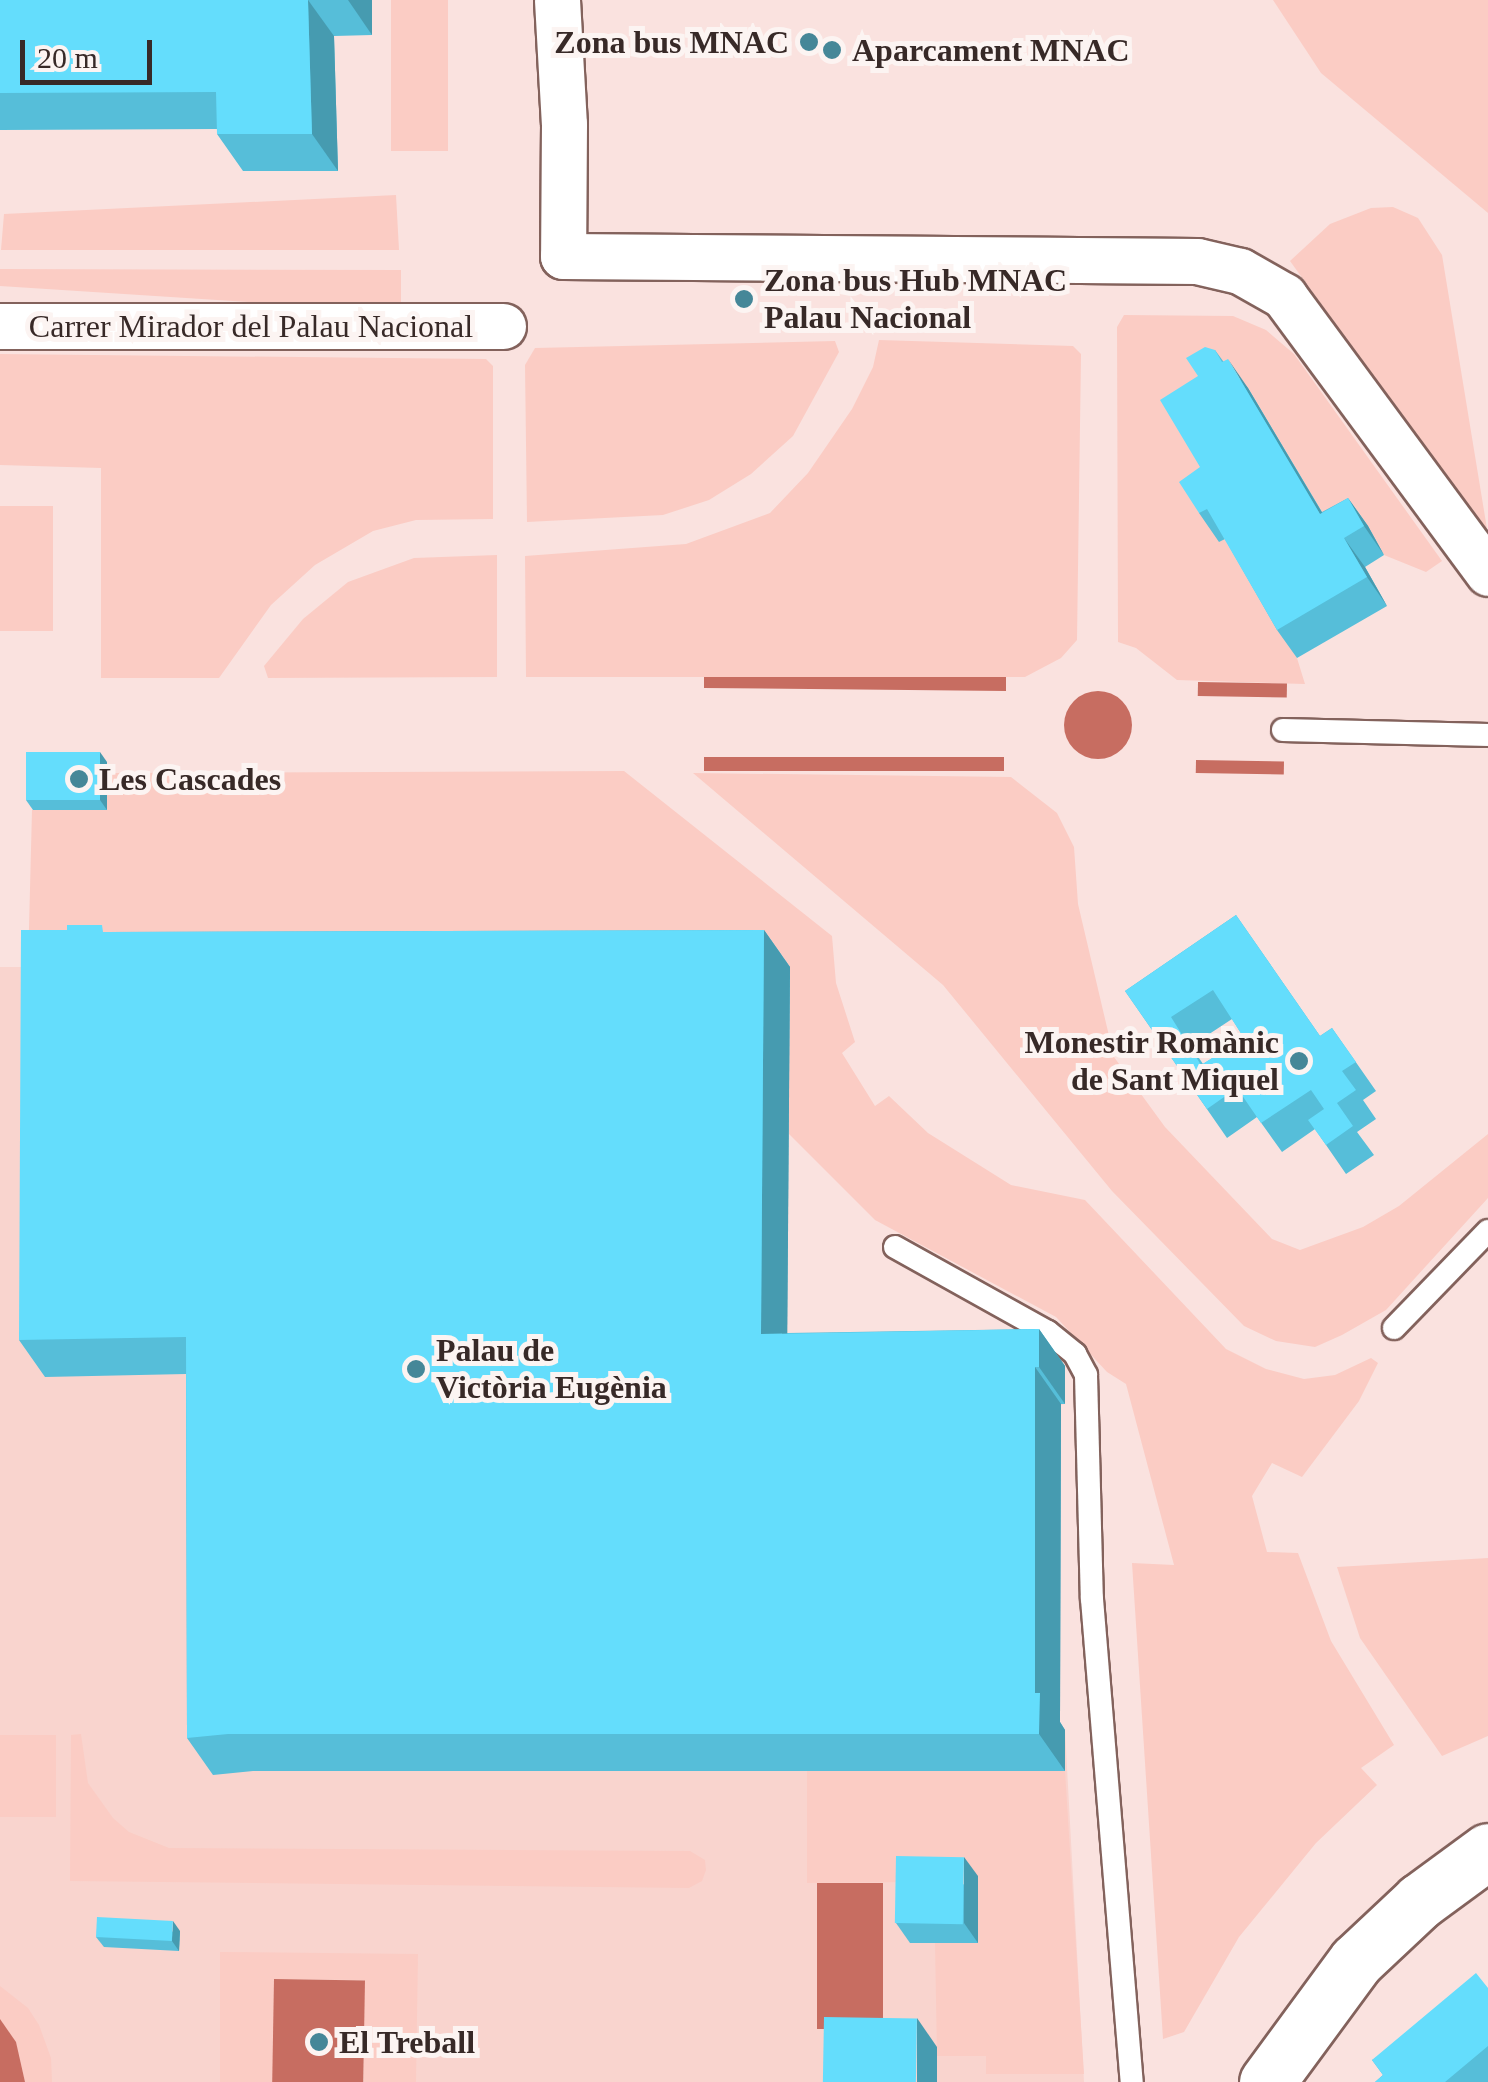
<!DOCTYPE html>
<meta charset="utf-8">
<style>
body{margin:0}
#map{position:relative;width:1488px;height:2082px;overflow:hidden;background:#fae2df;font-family:"Times New Roman",serif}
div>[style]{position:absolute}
.built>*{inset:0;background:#f9d4ce}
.green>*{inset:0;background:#fbccc4;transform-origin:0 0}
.water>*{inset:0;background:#c76d61;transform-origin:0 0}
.round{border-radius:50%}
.roads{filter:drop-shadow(2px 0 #83625c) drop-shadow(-2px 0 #83625c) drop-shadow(0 2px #83625c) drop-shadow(0 -2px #83625c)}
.lane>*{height:22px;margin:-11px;padding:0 11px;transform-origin:11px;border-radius:11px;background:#fff}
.street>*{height:45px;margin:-22.5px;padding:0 22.5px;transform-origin:22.5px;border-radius:22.5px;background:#fff}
.secondary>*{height:55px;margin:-27.5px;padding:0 27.5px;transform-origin:27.5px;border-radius:27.5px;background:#fff}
.wall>*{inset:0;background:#56bed9}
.shaded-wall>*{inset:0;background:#469bb0}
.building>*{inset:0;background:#64ddfc;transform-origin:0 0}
.dots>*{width:28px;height:28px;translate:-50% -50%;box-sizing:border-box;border:5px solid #fcf4f2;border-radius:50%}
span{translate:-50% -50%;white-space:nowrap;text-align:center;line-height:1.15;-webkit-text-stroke:10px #fcf4f2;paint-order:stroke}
.poi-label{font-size:32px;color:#372927;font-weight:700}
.right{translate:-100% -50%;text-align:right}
.left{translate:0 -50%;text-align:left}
.street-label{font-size:32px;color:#372927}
.scale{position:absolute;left:20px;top:40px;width:132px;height:45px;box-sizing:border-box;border:5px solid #372927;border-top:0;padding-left:12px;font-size:30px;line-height:35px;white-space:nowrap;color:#372927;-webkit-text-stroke:8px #fcf4f2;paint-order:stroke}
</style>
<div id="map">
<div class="built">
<i style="clip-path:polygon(0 967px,790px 967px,787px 1370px,1065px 1366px,1065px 1404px,1061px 1405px,1060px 1729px,1065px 1730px,1084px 2082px,0 2082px)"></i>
</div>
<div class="green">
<i style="left:391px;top:0;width:57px;height:151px"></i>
<i style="clip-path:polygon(1273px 0,1488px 0,1488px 213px,1321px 73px)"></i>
<i style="clip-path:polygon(396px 195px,399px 250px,1px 250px,4px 214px)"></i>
<i style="clip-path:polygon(1393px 207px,1418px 218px,1442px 255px,1488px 535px,1290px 261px,1330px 224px,1371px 208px)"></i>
<i style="clip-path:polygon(0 269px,401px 270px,401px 312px,0 286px)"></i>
<i style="clip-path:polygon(1124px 315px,1233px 316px,1266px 330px,1294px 354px,1442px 561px,1426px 572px,1384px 555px,1368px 527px,1221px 496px,1227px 538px,1297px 658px,1305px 684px,1177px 680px,1136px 648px,1118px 642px,1117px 327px)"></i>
<i style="clip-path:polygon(879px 340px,1073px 346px,1081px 354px,1077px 640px,1061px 658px,1025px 677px,526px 677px,525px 556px,686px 544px,770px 513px,808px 473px,852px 409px,873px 367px)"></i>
<i style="clip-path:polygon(835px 341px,839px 352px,793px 436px,751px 474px,709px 500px,663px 515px,527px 522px,525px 365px,535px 348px)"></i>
<i style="clip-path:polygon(0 354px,486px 359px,493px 366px,493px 519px,416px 520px,373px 531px,315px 565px,271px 605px,219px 678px,101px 678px,101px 468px,0 465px)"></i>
<i style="left:0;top:506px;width:53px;height:125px"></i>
<i style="clip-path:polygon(497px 555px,497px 677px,268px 678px,264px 666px,303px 619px,348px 582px,414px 558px)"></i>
<i style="clip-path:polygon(624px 771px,832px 936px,836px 983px,855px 1042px,842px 1053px,875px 1106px,889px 1096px,928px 1133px,1011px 1185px,1085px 1200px,1226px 1349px,1266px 1369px,1304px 1379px,1335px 1375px,1371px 1358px,1378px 1363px,1359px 1401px,1302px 1477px,1272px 1463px,1252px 1496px,1267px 1552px,1298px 1553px,1331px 1641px,1394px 1745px,1361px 1768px,1377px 1785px,1316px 1843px,1239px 1937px,1184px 2032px,1163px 2039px,1132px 1563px,1174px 1565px,1126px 1384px,1107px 1372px,1056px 1317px,875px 1220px,787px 1132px,790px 968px,28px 967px,32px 810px,107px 810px,107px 773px)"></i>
<i style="clip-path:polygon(693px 773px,1011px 777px,1057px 813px,1074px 847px,1078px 904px,1114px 1057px,1165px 1127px,1272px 1239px,1300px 1250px,1363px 1227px,1399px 1206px,1488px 1134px,1488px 1198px,1386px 1310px,1342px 1335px,1315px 1347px,1276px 1341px,1244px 1326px,1112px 1191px,943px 985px)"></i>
<i style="clip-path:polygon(1488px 1558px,1488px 1736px,1442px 1756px,1360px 1638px,1337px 1567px)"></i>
<i style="clip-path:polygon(81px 1734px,88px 1783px,113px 1818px,129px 1832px,169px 1848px,690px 1851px,705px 1860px,706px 1870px,702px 1881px,689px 1888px,70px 1881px,71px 1735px)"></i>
<i style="left:0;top:1735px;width:56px;height:82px"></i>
<i style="clip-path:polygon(807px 1771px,1065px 1771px,1084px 2074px,986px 2074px,986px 2056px,937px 2056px,935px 1943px,911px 1882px,807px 1883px)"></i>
<i style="clip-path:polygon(220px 1952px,418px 1954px,416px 2082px,364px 2082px,364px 1980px,275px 1979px,274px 2082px,220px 2082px)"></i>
<i style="clip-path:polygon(0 1986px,28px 2008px,39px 2025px,51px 2058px,52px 2082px,25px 2082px,16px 2042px,0 2019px)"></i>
</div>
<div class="water">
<i style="clip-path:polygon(704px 677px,1006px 677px,1006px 691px,704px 688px)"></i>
<i style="left:1198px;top:682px;width:89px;height:14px;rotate:1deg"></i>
<i class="round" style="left:1064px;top:691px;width:68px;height:68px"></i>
<i style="left:704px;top:757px;width:300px;height:14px"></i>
<i style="left:1196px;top:760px;width:88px;height:13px;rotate:1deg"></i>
<i style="left:817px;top:1883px;width:66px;height:146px"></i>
<i style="left:274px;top:1979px;width:91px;height:103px;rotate:1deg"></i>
<i style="clip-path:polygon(0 2019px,16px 2042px,25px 2082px,0 2082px)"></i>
</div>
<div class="roads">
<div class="lane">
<i style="left:1283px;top:730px;width:205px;rotate:1.4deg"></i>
<i style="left:895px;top:1247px;width:175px;rotate:29.1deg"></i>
<i style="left:1048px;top:1332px;width:35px;rotate:39deg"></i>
<i style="left:1075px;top:1354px;width:24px;rotate:62deg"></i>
<i style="left:1086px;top:1375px;width:224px;rotate:88.5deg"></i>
<i style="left:1092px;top:1599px;width:485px;rotate:85.3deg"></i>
<i style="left:1394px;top:1328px;width:135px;rotate:-45.9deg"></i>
</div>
<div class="street">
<i style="left:557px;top:0;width:124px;rotate:86.8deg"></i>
<i style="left:564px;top:124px;width:132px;rotate:90.4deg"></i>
<i style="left:563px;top:256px;width:634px;rotate:0.45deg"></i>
<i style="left:1197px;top:261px;width:44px;rotate:13.1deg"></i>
<i style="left:1240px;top:271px;width:51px;rotate:29.6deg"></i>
<i style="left:1284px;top:296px;width:344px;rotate:53.6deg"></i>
<i style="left:0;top:326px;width:503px"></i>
</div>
<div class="secondary">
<i style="left:1267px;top:2082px;width:150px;rotate:-53.7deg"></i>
<i style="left:1356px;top:1961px;width:88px;rotate:-43.2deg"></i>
<i style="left:1420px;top:1901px;width:84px;rotate:-36.3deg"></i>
</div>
</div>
<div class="wall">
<i style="clip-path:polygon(0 0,372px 0,372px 35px,334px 36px,338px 171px,243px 171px,217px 134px,217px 129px,0 130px)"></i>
<i style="clip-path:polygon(1215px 350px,1223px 361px,1248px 388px,1322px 512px,1348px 498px,1368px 526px,1384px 555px,1365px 567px,1387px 606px,1297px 658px,1277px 630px,1225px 539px,1219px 542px,1199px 513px,1200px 467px,1198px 376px)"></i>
<i style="clip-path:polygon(107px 762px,107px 810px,33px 810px,26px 800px)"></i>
<i style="clip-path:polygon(evenodd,1236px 915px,1320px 1036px,1332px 1028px,1376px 1091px,1363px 1100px,1376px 1119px,1357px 1132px,1374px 1155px,1346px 1174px,1315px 1129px,1282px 1152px,1257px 1117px,1227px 1138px,1125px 991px,1236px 915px,1232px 1019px,1244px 1038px,1203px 1064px,1191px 1046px,1232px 1019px)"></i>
<i style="clip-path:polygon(764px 930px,790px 967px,787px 1333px,1039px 1329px,1065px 1366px,1065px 1404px,1061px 1404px,1060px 1722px,1065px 1730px,1065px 1771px,253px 1771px,213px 1775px,187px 1738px,186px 1374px,45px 1377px,19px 1340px,107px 932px)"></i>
<i style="clip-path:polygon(978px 1876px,978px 1943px,910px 1943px,896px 1923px)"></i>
<i style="clip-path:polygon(180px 1931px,179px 1951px,104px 1947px,96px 1937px)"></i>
<i style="clip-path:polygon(1488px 1988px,1488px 2082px,1375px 2082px,1383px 2075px,1372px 2060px)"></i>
</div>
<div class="shaded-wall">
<i style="clip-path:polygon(308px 0,334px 36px,338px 171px,312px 134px)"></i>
<i style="clip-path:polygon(348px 0,372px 0,372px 35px)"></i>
<i style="clip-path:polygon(1228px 359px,1248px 388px,1340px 543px,1320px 514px)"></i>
<i style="clip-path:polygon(1348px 498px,1368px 526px,1384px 555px,1364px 526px)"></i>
<i style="clip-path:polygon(1344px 538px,1365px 567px,1387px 606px,1367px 577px)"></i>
<i style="clip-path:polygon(100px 752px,107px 762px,107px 810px,100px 800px)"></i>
<i style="clip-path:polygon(764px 930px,790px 967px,787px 1371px,761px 1334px)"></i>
<i style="clip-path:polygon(1039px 1329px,1065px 1366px,1065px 1404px,1039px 1367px)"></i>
<i style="clip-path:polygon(1035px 1367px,1061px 1404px,1060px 1722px,1065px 1730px,1065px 1771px,1039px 1734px,1035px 1693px)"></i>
<i style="clip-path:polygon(964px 1857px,978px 1876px,978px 1943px,964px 1923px)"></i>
<i style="clip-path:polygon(173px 1921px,180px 1931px,179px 1951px,172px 1941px)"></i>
<i style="clip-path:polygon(917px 2018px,937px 2047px,937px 2082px,917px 2082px)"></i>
</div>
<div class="building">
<i style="clip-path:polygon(0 0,308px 0,312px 134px,217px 134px,216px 92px,0 93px)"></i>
<i style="clip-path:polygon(1205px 347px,1215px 350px,1222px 362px,1228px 359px,1320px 514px,1348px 498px,1364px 526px,1344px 538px,1367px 577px,1277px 630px,1207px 509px,1199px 513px,1179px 482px,1200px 467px,1160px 400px,1198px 376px,1186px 358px)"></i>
<i style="left:26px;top:752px;width:74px;height:48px"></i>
<i style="clip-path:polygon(evenodd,1236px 915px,1320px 1036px,1332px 1028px,1356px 1062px,1342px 1071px,1356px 1090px,1337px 1103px,1353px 1126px,1326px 1145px,1308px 1120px,1324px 1109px,1311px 1090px,1261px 1123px,1237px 1088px,1207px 1109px,1125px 991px,1236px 915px,1213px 990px,1244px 1038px,1201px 1065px,1171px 1017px,1213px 990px)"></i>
<i style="clip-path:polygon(67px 925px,102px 925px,103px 932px,764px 930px,761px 1334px,1039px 1329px,1039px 1367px,1035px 1367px,1035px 1693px,1040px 1693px,1039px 1734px,228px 1734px,187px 1738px,186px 1337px,19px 1340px,21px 930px,67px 930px)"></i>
<i style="left:896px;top:1856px;width:68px;height:67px;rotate:1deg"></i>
<i style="left:97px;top:1917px;width:76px;height:20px;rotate:3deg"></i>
<i style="clip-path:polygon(1476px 1973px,1488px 1988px,1488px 2046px,1445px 2082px,1375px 2082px,1383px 2075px,1372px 2060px)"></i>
<i style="left:824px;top:2017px;width:93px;height:65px;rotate:1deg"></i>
</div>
<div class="dots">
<i style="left:809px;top:42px;background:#458798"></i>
<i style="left:832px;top:50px;background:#458798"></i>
<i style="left:744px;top:299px;background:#458798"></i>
<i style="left:79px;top:779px;background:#458798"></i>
<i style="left:1299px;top:1061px;background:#458798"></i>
<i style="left:416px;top:1369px;background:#458798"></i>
<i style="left:319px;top:2042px;background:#458798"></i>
</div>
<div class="poi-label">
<span class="right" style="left:789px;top:42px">Zona bus MNAC</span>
<span class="left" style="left:852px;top:50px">Aparcament MNAC</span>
<span class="left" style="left:764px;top:299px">Zona bus Hub MNAC<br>Palau Nacional</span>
<span class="left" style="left:99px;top:779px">Les Cascades</span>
<span class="right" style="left:1279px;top:1061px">Monestir Romànic<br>de Sant Miquel</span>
<span class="left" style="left:436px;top:1369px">Palau de<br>Victòria Eugènia</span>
<span class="left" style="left:339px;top:2042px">El Treball</span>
</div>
<div class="street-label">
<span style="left:251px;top:326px">Carrer Mirador del Palau Nacional</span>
</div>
<div class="scale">20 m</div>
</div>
